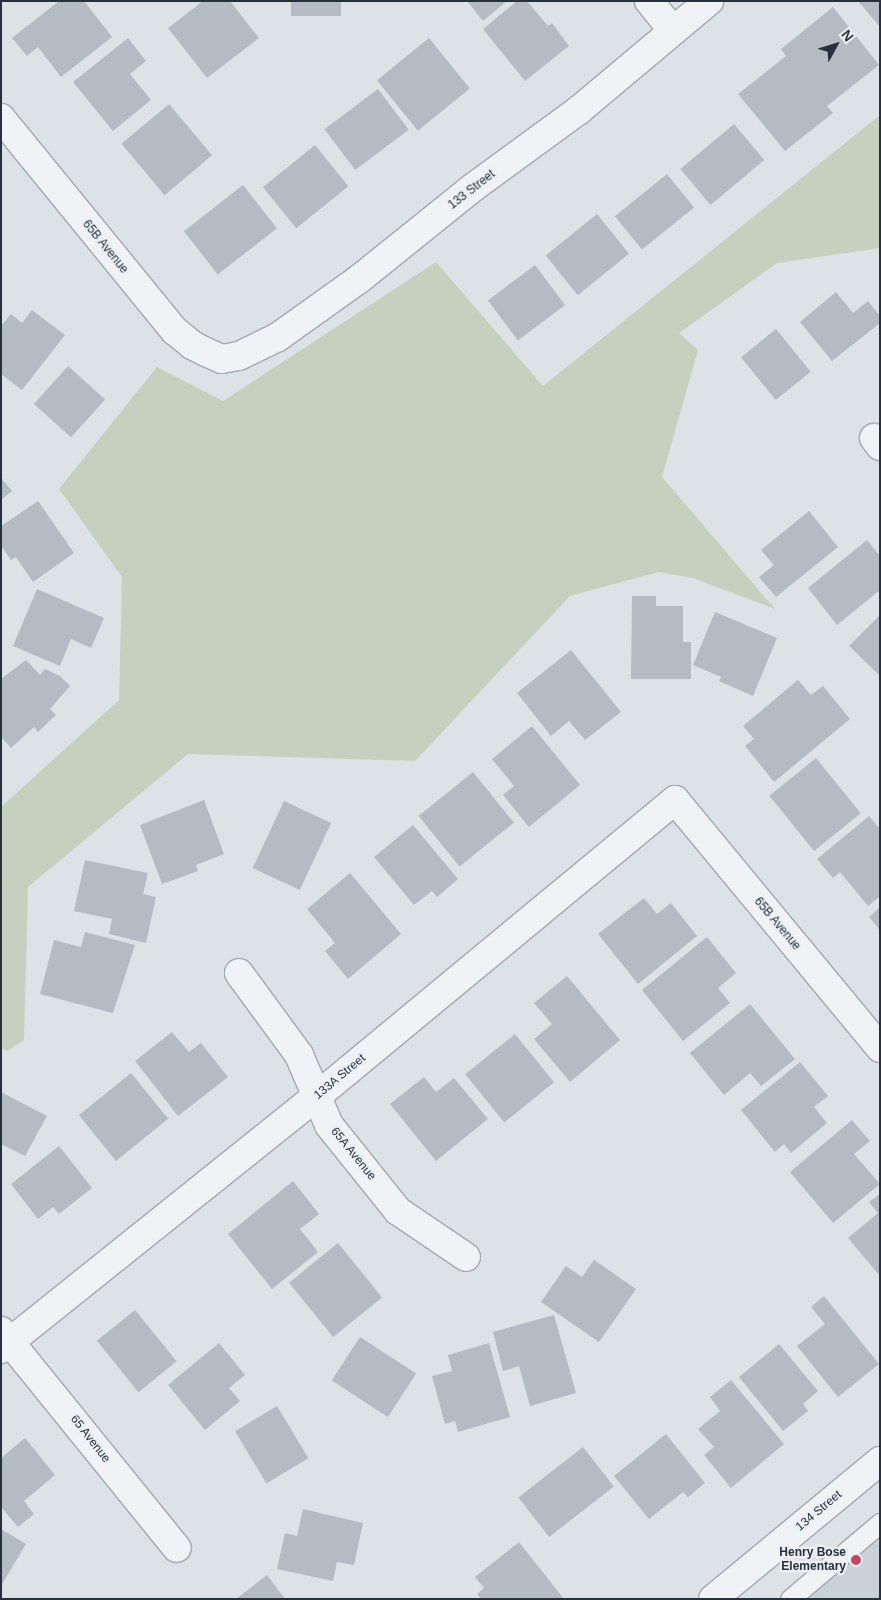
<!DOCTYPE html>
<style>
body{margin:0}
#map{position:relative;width:881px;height:1600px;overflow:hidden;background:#dde2e7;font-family:Arial,sans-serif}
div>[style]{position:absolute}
.built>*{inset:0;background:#cbd1d9}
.green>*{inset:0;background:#c5d0be}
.building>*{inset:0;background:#b4bbc3;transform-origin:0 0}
.roads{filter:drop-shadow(1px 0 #a3a9b1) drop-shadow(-1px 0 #a3a9b1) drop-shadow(0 1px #a3a9b1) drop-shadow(0 -1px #a3a9b1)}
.service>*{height:19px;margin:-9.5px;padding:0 9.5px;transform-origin:9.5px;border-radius:9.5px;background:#f0f2f5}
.minor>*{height:28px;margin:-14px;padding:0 14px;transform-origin:14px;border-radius:14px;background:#f0f2f5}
.tertiary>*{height:28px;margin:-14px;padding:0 14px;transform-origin:14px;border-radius:14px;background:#f0f2f5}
.dots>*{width:14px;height:14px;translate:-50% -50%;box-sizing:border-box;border:2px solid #ecf0f4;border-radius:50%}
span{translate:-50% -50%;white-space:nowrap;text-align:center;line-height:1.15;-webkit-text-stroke:4.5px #ecf0f4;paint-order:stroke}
.street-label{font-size:12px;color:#27313d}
.poi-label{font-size:12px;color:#27313d;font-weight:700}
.right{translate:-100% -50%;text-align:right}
.frame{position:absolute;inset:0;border:2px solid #27313d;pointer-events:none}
.north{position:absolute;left:811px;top:20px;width:50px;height:50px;-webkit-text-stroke:4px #ecf0f4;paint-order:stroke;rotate:51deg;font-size:14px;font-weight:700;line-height:20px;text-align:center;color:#27313d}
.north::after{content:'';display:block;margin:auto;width:18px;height:22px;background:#27313d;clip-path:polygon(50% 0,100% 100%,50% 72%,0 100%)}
</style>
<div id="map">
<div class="built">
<i style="clip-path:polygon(880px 1521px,880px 1599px,784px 1599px)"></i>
</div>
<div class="green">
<i style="clip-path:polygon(880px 115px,880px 248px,777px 263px,679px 333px,698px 350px,662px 477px,775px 609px,693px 578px,659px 572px,570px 596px,415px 761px,188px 754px,28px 887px,24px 1040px,7px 1051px,1px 1048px,1px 807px,119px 700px,122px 577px,59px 489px,157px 367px,223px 401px,436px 262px,543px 386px)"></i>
</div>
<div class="building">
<i style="clip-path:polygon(59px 1px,84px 1px,112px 37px,61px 77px,38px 47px,27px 56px,12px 38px)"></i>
<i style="clip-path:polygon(203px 1px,230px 1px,259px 38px,207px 78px,168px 28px)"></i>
<i style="left:291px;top:1px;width:50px;height:15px"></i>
<i style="clip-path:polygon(467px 1px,507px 1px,483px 21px)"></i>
<i style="clip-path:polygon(517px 1px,527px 1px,548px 26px,552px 23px,569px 46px,525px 81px,483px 29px)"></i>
<i style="clip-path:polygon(858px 1px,880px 1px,880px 27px)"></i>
<i style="clip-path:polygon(833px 7px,879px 65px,827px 106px,833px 113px,785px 151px,738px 94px,786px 56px,781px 49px)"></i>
<i style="clip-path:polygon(128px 38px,146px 61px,130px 74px,151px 100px,113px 131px,73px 82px)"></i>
<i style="left:429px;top:38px;width:65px;height:67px;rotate:51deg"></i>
<i style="left:378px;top:89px;width:51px;height:67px;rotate:53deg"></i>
<i style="left:169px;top:104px;width:67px;height:62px;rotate:50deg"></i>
<i style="left:734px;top:124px;width:47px;height:70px;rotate:50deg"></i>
<i style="left:315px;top:145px;width:53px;height:67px;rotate:51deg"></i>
<i style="left:667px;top:174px;width:43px;height:67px;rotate:51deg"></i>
<i style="left:243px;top:185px;width:55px;height:75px;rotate:52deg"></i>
<i style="left:597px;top:214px;width:51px;height:66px;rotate:51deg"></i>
<i style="left:535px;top:265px;width:50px;height:59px;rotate:53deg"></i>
<i style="clip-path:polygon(836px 292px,853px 313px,868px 301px,880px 316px,880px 323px,832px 361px,800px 322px)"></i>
<i style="clip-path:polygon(32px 310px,65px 335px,22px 390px,1px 374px,1px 326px,11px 314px,22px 323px)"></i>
<i style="left:776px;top:329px;width:55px;height:45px;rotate:51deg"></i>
<i style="left:68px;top:366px;width:50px;height:51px;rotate:42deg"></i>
<i style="clip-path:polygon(1px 478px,12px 491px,1px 500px)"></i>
<i style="clip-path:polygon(38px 501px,74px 553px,33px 582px,16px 557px,11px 560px,1px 546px,1px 526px)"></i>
<i style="clip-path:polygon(809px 511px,838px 547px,776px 597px,759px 577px,774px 565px,761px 550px)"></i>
<i style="clip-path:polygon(867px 540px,880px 556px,880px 590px,837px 625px,808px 588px)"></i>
<i style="clip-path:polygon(37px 589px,104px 618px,91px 648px,71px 639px,60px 666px,13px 646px)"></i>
<i style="clip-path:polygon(632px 596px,656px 596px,656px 606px,683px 606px,683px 642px,691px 642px,691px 679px,631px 679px)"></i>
<i style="clip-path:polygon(715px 612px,777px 638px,753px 696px,719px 681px,721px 677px,693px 665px)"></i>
<i style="clip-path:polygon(880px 615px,880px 676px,849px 646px)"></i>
<i style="clip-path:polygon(571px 650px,621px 712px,585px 740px,569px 721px,551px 736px,517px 693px)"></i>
<i style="clip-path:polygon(26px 660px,40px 675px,45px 669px,60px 676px,70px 686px,50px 709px,56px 715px,38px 732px,34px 727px,11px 748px,1px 737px,1px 679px)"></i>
<i style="clip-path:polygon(798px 680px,811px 695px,823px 686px,850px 719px,774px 782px,745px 746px,754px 739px,743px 726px)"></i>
<i style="clip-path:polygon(532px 726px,580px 785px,529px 827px,503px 795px,514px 786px,492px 759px)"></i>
<i style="left:816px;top:758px;width:71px;height:60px;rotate:51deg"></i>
<i style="left:473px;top:772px;width:65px;height:70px;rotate:51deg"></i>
<i style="clip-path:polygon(204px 800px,224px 854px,196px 865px,198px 871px,162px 884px,140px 825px)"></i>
<i style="left:284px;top:801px;width:52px;height:74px;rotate:25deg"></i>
<i style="clip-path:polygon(869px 816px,880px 829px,880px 896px,868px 906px,840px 872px,833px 878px,817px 859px)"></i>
<i style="clip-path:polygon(413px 825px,458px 879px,437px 897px,432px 891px,414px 905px,374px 857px)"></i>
<i style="clip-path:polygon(85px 860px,148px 873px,143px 894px,156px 897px,146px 943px,109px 934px,112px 919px,74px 911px)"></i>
<i style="clip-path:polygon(350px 873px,401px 934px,348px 979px,325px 951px,335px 943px,307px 909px)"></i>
<i style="clip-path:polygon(644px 898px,657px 914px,671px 903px,697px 936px,638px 984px,598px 934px)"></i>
<i style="clip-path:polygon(880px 907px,880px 930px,869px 917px)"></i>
<i style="clip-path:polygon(85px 932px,135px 945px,113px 1013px,40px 994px,54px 940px,81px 947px)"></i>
<i style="clip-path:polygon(707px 937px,736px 973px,718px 988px,730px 1003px,683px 1041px,642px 990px)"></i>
<i style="clip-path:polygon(567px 976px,620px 1040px,570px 1082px,534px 1039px,552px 1024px,534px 1003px)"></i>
<i style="clip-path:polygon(750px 1004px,795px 1059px,761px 1086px,750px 1073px,724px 1095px,690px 1053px)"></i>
<i style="clip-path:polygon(172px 1032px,189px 1052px,201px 1043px,228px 1077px,178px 1116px,135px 1061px)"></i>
<i style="left:515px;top:1034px;width:62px;height:64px;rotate:51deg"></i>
<i style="clip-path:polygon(800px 1062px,828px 1096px,814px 1107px,827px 1123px,791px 1153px,784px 1144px,775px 1152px,741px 1110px)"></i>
<i style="left:131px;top:1073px;width:59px;height:67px;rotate:51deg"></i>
<i style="clip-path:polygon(424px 1077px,436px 1092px,454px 1078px,488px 1119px,436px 1161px,390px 1104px)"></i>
<i style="clip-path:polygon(1px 1092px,47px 1116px,25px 1156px,1px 1144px)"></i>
<i style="clip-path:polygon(852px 1120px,870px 1141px,854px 1154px,880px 1184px,833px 1223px,790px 1172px)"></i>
<i style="clip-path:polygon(59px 1146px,92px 1188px,59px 1214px,53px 1207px,38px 1219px,11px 1184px)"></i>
<i style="clip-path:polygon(293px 1181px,319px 1214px,300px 1229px,318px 1252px,272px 1289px,228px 1234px)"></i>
<i style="clip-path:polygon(880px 1194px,880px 1276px,848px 1238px,878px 1213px,869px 1202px)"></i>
<i style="left:338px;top:1243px;width:70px;height:63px;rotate:51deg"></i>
<i style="clip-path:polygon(594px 1260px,636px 1289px,599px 1342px,541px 1302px,566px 1266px,582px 1277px)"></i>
<i style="clip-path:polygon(824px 1296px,879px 1364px,838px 1397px,797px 1346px,825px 1324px,811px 1307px)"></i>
<i style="left:135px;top:1310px;width:66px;height:49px;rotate:51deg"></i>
<i style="clip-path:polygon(554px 1315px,576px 1393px,530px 1406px,519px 1366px,503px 1371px,493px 1332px)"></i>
<i style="left:360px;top:1337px;width:67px;height:52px;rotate:33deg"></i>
<i style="clip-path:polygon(219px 1343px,245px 1375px,229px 1388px,240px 1401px,205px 1430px,168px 1385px)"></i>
<i style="clip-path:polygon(489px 1343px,510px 1417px,458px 1432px,455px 1421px,445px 1424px,432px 1376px,452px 1371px,448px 1355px)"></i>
<i style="clip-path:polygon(779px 1344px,818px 1391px,803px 1404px,808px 1411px,783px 1431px,739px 1377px)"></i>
<i style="clip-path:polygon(731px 1380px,784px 1444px,731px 1488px,704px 1455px,714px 1447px,698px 1429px,720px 1411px,710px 1397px)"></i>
<i style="left:277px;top:1406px;width:61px;height:49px;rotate:59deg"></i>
<i style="clip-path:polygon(666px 1434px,705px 1483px,688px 1497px,683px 1492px,649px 1519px,614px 1476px)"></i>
<i style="clip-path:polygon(25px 1438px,55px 1475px,24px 1501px,34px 1514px,18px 1527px,1px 1507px,1px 1458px)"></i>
<i style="left:583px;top:1447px;width:50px;height:82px;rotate:52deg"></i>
<i style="clip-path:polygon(303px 1509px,363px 1523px,354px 1565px,337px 1562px,333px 1581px,277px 1569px,285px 1533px,297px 1536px)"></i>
<i style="clip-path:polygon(1px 1529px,26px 1544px,1px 1586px)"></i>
<i style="clip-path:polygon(519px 1542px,564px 1599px,481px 1599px,477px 1594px,484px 1588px,475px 1577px)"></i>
<i style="clip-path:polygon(267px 1575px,285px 1599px,236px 1599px)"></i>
</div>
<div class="roads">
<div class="service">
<i style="left:790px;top:1599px;width:118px;rotate:-40.2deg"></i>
</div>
<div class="minor">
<i style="left:649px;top:1px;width:38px;rotate:51deg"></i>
<i style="left:1px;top:118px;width:275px;rotate:50.8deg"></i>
<i style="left:175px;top:331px;width:22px;rotate:39deg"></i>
<i style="left:192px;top:345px;width:16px;rotate:27deg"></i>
<i style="left:206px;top:352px;width:17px;rotate:24deg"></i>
<i style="left:222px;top:359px;width:17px;rotate:-10deg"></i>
<i style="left:239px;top:356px;width:43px;rotate:-26deg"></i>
<i style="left:278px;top:337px;width:98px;rotate:-35.5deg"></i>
<i style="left:358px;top:280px;width:145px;rotate:-38.8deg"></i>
<i style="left:471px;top:189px;width:134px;rotate:-36.2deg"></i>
<i style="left:579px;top:110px;width:170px;rotate:-40deg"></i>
<i style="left:874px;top:438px;width:10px;rotate:53deg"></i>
<i style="left:239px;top:973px;width:102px;rotate:53.8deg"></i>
<i style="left:299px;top:1055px;width:76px;rotate:66.8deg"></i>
<i style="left:329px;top:1125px;width:110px;rotate:51.3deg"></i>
<i style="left:398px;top:1211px;width:82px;rotate:34.1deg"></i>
<i style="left:1px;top:1331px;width:279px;rotate:51deg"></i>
<i style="left:1px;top:1349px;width:403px;rotate:-38.7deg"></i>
<i style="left:316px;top:1097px;width:466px;rotate:-39.6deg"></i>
<i style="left:675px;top:800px;width:322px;rotate:50.4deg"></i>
</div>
<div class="tertiary">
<i style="left:713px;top:1599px;width:217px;rotate:-39.6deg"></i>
</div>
</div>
<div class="dots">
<i style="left:856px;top:1560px;background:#cb4364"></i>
</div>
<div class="street-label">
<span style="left:472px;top:190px;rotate:-38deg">133 Street</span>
<span style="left:105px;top:247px;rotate:51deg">65B Avenue</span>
<span style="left:777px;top:924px;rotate:50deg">65B Avenue</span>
<span style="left:340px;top:1077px;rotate:-40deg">133A Street</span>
<span style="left:353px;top:1154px;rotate:51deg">65A Avenue</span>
<span style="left:90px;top:1439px;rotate:52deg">65 Avenue</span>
<span style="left:819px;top:1511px;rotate:-40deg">134 Street</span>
</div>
<div class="poi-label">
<span class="right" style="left:846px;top:1560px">Henry Bose<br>Elementary</span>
</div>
<div class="frame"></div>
<div class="north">N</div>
</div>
